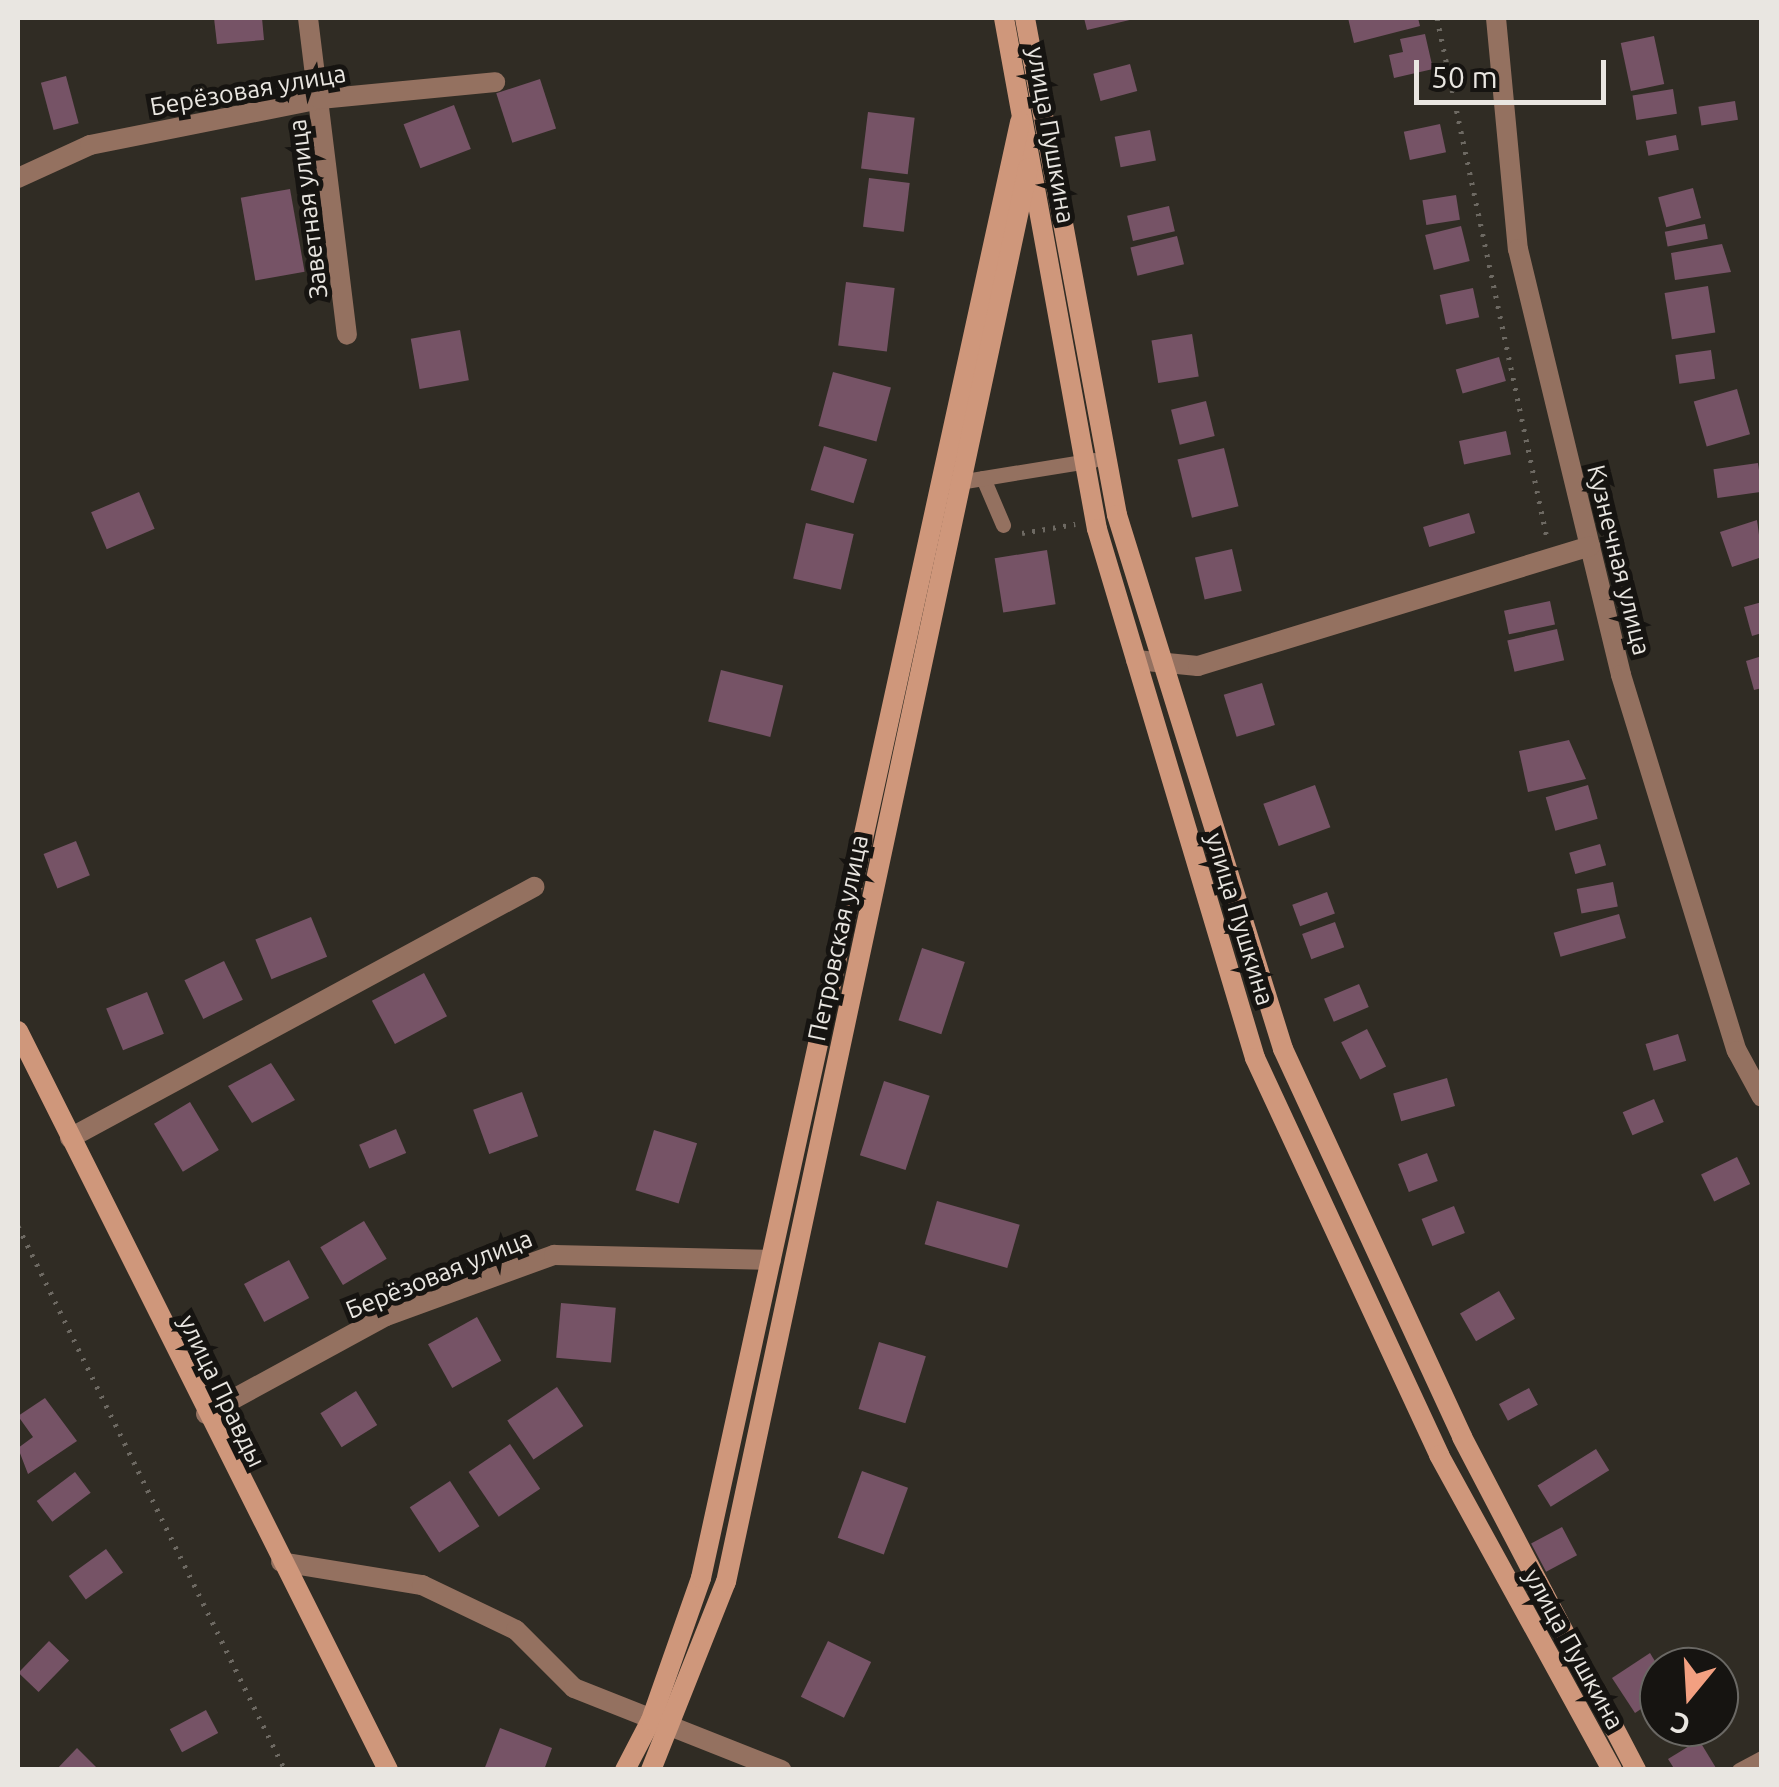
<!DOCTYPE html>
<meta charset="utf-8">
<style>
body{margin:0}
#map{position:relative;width:1779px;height:1787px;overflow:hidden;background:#302c24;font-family:Ubuntu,sans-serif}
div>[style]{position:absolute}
.building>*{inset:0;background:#765366;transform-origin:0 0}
.path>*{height:5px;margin-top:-2.5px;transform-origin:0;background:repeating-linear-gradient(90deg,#6d6962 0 2.5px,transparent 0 10.5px)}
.lane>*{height:15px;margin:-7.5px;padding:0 7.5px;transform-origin:7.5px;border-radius:7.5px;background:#947160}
.street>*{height:20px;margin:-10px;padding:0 10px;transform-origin:10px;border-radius:10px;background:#947160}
.secondary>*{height:20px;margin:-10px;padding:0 10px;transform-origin:10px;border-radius:10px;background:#cf977b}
span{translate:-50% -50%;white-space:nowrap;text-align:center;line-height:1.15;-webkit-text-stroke:10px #161411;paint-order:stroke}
.street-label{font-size:25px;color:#e9e6e1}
.frame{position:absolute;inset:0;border:20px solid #e9e6e1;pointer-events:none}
.north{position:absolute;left:1639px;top:1647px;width:100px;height:100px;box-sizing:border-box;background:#161411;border:2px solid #6a6864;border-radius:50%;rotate:198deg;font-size:28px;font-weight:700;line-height:40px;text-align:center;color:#e9e6e1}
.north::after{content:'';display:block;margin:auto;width:35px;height:45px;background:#f3a081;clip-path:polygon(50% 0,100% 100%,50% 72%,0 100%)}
.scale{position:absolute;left:1414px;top:60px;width:192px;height:45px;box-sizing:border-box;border:5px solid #e9e6e1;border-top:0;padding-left:12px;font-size:30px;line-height:35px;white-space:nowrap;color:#e9e6e1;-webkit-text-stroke:8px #161411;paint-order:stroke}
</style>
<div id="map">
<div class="building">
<i style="clip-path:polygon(214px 18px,262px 18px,264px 40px,217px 44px)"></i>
<i style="clip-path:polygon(1084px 18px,1134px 18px,1134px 19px,1087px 30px)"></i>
<i style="clip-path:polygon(1348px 18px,1418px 18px,1420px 26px,1354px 43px)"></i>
<i style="clip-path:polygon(1425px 34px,1433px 69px,1394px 78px,1389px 55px,1403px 52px,1400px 39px)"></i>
<i style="left:1654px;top:36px;width:49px;height:34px;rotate:78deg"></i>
<i style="left:1130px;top:64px;width:28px;height:38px;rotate:75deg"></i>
<i style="left:66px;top:76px;width:49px;height:26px;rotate:75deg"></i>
<i style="left:540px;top:79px;width:52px;height:46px;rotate:72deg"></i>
<i style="left:1673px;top:89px;width:25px;height:41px;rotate:81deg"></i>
<i style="left:1735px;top:101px;width:19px;height:37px;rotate:81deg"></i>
<i style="left:454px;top:105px;width:47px;height:54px;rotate:69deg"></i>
<i style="left:868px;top:112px;width:47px;height:57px;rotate:7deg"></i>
<i style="left:1440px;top:124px;width:29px;height:37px;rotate:78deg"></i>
<i style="left:1150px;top:130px;width:31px;height:36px;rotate:79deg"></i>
<i style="left:1676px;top:135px;width:15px;height:31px;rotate:79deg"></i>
<i style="left:869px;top:178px;width:41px;height:49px;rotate:7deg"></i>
<i style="left:1693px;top:188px;width:31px;height:36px;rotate:75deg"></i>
<i style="left:290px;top:189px;width:84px;height:50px;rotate:80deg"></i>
<i style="left:1456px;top:195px;width:25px;height:34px;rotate:81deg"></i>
<i style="left:1169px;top:206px;width:26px;height:43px;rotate:77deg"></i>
<i style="left:1705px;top:224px;width:15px;height:41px;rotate:79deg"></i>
<i style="left:1461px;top:226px;width:36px;height:37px;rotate:76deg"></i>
<i style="left:1177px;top:236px;width:29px;height:48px;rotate:76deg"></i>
<i style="clip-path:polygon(1722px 244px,1731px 272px,1675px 280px,1671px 253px)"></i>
<i style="left:846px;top:282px;width:49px;height:64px;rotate:7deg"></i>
<i style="left:1708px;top:286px;width:47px;height:44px;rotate:81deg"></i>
<i style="left:1473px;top:288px;width:30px;height:34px;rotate:78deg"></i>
<i style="left:460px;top:330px;width:51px;height:50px;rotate:80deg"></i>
<i style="left:1192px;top:334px;width:43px;height:41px;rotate:81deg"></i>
<i style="left:1711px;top:350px;width:29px;height:36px;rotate:82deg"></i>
<i style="left:1499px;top:357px;width:25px;height:45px;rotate:74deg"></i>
<i style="left:833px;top:372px;width:60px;height:56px;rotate:15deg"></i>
<i style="left:1737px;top:389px;width:47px;height:45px;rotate:74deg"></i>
<i style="left:1206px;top:401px;width:36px;height:36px;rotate:76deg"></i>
<i style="left:1506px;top:431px;width:24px;height:48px;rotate:78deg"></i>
<i style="left:824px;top:446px;width:45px;height:46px;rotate:17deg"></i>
<i style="left:1224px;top:448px;width:60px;height:48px;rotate:76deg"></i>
<i style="left:1758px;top:463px;width:29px;height:45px;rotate:82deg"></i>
<i style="left:139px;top:492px;width:40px;height:52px;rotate:67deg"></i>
<i style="left:1469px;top:513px;width:21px;height:48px;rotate:73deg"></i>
<i style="clip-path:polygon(1757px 520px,1762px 557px,1732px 567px,1720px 532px)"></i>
<i style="left:806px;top:523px;width:49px;height:57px;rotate:13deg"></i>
<i style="left:1232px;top:549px;width:43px;height:38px;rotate:77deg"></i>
<i style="left:1047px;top:550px;width:55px;height:53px;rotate:81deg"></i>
<i style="left:1550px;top:601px;width:24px;height:47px;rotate:78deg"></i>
<i style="clip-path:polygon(1762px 602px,1762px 633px,1752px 636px,1744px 607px)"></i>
<i style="left:1557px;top:629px;width:32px;height:51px;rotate:77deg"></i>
<i style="clip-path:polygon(1762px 656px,1762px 688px,1754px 690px,1746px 661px)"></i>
<i style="left:721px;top:670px;width:64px;height:53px;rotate:14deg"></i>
<i style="left:1262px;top:683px;width:44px;height:40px;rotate:73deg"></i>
<i style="clip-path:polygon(1569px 740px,1586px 779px,1528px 792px,1519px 751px)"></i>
<i style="left:1315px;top:785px;width:45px;height:55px;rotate:70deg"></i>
<i style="left:1588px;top:785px;width:35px;height:44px;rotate:74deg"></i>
<i style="left:76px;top:841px;width:37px;height:35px;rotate:68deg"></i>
<i style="left:1600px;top:844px;width:22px;height:32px;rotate:74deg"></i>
<i style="left:1613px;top:882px;width:25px;height:37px;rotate:79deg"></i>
<i style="left:1327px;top:892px;width:23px;height:37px;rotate:70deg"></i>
<i style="left:1619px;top:914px;width:25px;height:68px;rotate:74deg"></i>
<i style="left:311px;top:917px;width:43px;height:60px;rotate:68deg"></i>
<i style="left:1335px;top:922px;width:27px;height:35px;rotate:70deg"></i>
<i style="left:922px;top:948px;width:45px;height:76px;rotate:18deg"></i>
<i style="left:224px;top:961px;width:43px;height:44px;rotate:64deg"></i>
<i style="left:424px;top:973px;width:49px;height:59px;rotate:62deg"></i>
<i style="left:1359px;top:984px;width:25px;height:38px;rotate:67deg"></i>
<i style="left:147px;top:992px;width:45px;height:44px;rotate:68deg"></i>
<i style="left:1367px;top:1029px;width:42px;height:29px;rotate:63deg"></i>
<i style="left:1678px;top:1034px;width:28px;height:34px;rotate:73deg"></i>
<i style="clip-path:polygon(271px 1063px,295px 1100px,252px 1123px,228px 1086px)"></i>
<i style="left:1447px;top:1078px;width:29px;height:56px;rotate:74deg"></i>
<i style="left:884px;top:1081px;width:48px;height:78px;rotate:18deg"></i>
<i style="left:522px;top:1092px;width:47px;height:52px;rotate:70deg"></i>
<i style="left:1654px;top:1099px;width:25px;height:34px;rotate:67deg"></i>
<i style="left:190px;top:1102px;width:56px;height:42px;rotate:59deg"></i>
<i style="left:396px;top:1129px;width:26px;height:40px;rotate:67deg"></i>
<i style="left:654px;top:1130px;width:45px;height:63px;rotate:17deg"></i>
<i style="left:1427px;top:1153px;width:30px;height:31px;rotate:69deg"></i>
<i style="left:1737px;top:1157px;width:30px;height:40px;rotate:64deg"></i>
<i style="left:937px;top:1201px;width:86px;height:45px;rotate:16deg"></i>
<i style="left:1454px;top:1206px;width:29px;height:35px;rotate:68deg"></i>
<i style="left:364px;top:1221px;width:44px;height:51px;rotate:59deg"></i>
<i style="left:289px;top:1260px;width:43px;height:51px;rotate:62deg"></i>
<i style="left:1499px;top:1291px;width:32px;height:45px;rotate:60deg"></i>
<i style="left:561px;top:1303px;width:55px;height:55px;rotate:5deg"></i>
<i style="left:477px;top:1317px;width:50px;height:56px;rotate:61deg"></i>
<i style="left:879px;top:1342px;width:49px;height:70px;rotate:17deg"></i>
<i style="left:557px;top:1387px;width:47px;height:60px;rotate:56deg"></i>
<i style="left:1529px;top:1388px;width:19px;height:34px;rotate:62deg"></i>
<i style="left:356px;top:1391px;width:40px;height:42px;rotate:58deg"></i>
<i style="clip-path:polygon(45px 1398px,77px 1441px,28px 1474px,18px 1448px,33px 1437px,18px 1416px)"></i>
<i style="left:510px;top:1444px;width:54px;height:50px;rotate:56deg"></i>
<i style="left:1596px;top:1449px;width:25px;height:69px;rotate:58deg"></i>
<i style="left:862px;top:1471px;width:49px;height:71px;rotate:20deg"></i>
<i style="left:75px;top:1472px;width:26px;height:48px;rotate:53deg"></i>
<i style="left:450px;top:1481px;width:54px;height:48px;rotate:57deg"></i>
<i style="left:1562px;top:1527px;width:32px;height:35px;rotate:62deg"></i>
<i style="left:106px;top:1549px;width:29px;height:46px;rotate:54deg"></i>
<i style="left:49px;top:1641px;width:28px;height:44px;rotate:44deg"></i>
<i style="left:828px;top:1641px;width:48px;height:62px;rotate:26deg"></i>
<i style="clip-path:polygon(1650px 1653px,1659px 1668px,1659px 1697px,1635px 1713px,1612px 1678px)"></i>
<i style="left:206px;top:1710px;width:26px;height:41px;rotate:62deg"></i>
<i style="clip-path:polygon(500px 1728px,552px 1748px,544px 1770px,484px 1770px)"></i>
<i style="clip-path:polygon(1699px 1740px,1716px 1768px,1675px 1770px,1668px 1759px)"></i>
<i style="clip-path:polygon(77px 1748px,99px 1770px,56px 1770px)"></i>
</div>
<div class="path">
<i style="left:1437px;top:18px;width:532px;rotate:78.06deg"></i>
<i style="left:1022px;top:533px;width:54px;rotate:-9.6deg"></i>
<i style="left:18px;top:1226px;width:606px;rotate:63.86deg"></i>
</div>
<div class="lane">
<i style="left:983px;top:478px;width:51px;rotate:66.9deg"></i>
<i style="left:953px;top:483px;width:142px;rotate:-9.3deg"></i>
<i style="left:1739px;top:1770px;width:26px;rotate:-28deg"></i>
</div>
<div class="street">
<i style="left:308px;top:18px;width:319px;rotate:83deg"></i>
<i style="left:1496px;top:18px;width:232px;rotate:84.6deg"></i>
<i style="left:1518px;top:249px;width:438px;rotate:76.4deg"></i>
<i style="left:1621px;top:675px;width:393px;rotate:72.9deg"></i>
<i style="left:1737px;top:1051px;width:52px;rotate:61.5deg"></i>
<i style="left:18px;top:178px;width:79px;rotate:-24.6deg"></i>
<i style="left:90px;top:145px;width:235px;rotate:-11.3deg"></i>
<i style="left:320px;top:99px;width:176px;rotate:-5.5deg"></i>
<i style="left:1136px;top:660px;width:62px;rotate:5.5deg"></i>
<i style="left:1198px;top:666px;width:410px;rotate:-17deg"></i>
<i style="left:70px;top:1138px;width:528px;rotate:-28.41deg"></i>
<i style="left:206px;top:1414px;width:205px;rotate:-28.6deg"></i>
<i style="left:386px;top:1316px;width:179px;rotate:-20deg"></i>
<i style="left:554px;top:1255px;width:217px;rotate:1.3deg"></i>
<i style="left:281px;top:1562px;width:143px;rotate:9.3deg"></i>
<i style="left:422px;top:1585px;width:104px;rotate:25.6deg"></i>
<i style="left:516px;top:1630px;width:82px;rotate:45deg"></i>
<i style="left:574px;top:1688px;width:223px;rotate:21.6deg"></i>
</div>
<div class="secondary">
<i style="left:1004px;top:18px;width:519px;rotate:79.69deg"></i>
<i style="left:1097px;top:529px;width:552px;rotate:73.37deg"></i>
<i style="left:1255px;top:1058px;width:438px;rotate:65.1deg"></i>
<i style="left:1439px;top:1455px;width:359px;rotate:61.2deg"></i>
<i style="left:1025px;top:18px;width:505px;rotate:79.51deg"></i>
<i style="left:1117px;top:515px;width:559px;rotate:72.73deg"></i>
<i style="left:1283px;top:1049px;width:427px;rotate:65.2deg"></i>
<i style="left:1462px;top:1437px;width:376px;rotate:62.4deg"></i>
<i style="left:18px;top:1031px;width:826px;rotate:63.4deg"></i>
<i style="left:625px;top:1770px;width:56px;rotate:-62.5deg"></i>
<i style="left:651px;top:1720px;width:151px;rotate:-70.6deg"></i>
<i style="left:701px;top:1578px;width:1491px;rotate:-77.64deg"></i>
<i style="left:651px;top:1770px;width:202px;rotate:-68.3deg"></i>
<i style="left:726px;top:1582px;width:1446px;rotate:-77.94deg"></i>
</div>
<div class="street-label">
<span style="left:248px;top:90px;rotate:-10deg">Берёзовая улица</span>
<span style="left:1051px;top:135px;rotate:80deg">улица Пушкина</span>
<span style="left:308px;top:209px;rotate:-97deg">Заветная улица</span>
<span style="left:1619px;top:560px;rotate:76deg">Кузнечная улица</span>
<span style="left:1240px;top:919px;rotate:73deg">улица Пушкина</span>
<span style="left:838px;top:938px;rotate:-78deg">Петровская улица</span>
<span style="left:439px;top:1274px;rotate:-22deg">Берёзовая улица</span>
<span style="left:222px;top:1391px;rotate:64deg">улица Правды</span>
<span style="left:1574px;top:1649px;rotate:61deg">улица Пушкина</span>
</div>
<div class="frame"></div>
<div class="north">С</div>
<div class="scale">50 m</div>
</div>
